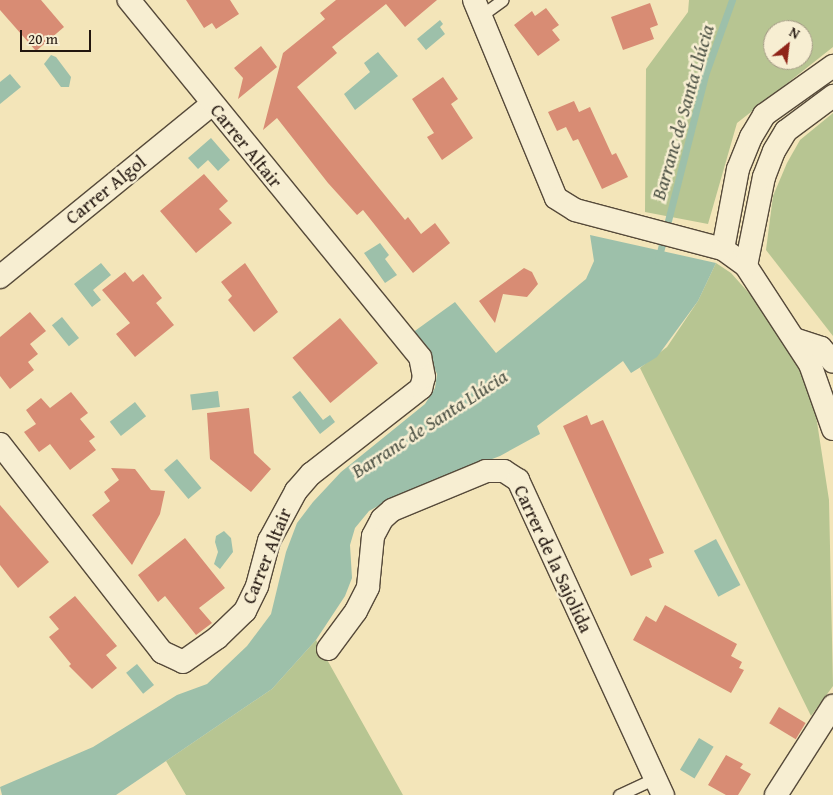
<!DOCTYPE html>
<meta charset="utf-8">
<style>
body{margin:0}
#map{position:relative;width:833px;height:795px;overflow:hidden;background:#f3e5b9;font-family:"Gentium Book Plus",serif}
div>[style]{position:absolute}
.green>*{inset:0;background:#b7c592}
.water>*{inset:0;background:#9dc0aa;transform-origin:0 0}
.stream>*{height:7px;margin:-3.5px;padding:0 3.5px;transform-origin:3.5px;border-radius:3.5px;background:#9dc0aa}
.building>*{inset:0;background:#d88c74;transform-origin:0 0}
.roads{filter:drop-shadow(1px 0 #564a3a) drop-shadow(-1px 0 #564a3a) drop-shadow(0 1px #564a3a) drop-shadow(0 -1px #564a3a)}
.lane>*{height:11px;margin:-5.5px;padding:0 5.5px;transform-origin:5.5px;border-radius:5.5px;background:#f7eed2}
.street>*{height:22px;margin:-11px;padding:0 11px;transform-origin:11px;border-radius:11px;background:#f7eed2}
span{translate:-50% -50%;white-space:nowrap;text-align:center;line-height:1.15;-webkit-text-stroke:5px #f7eed2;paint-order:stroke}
.street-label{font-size:19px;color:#22160f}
.water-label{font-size:20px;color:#4d5245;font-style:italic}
.north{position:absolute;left:763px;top:20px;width:50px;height:50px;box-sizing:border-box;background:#f7eed2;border:1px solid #a29884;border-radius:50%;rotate:29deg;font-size:14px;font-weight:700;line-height:20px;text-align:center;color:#22160f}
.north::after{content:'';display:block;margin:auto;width:18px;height:22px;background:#8f2418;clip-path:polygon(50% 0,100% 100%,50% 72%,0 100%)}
.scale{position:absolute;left:20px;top:30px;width:71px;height:22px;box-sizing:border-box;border:2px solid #22160f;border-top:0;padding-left:6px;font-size:15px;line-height:18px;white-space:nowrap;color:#22160f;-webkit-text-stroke:4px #f7eed2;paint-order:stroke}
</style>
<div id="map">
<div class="green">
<i style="clip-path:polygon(evenodd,689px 0,833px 0,833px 47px,737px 123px,708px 224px,645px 212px,646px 69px,688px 12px,689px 0,773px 30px,803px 30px,803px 60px,773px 60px,773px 30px)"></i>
<i style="clip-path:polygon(833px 113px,833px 336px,766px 250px,773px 196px,787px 163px,800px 140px)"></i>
<i style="clip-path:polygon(716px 263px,731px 273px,766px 312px,799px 365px,813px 396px,829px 500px,833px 686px,811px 716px,640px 368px,667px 347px,698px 301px)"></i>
<i style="clip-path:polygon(316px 640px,403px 795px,186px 795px,166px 761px,272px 689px)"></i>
</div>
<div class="water">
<i style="clip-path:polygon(440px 20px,443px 24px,440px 27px,445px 34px,426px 50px,417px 39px)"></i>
<i style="clip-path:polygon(378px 52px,398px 76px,355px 110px,344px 94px,370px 72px,364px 63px)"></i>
<i style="clip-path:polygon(51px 55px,56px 57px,71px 77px,69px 87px,61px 87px,44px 64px)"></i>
<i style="clip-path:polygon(10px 74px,21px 87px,0 104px,0 82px)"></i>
<i style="clip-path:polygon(211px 138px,230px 160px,218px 171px,208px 160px,198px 169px,188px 158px)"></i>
<i style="clip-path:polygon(590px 235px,716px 263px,698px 301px,657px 357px,631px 373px,623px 361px,537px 426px,540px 434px,500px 456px,400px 494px,369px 511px,355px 528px,350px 545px,352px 578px,345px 596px,316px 640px,272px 689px,116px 795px,2px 795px,0 787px,93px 747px,177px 695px,207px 684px,247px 646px,271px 614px,286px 552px,297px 523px,313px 502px,341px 472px,425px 404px,435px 388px,437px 374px,426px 351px,412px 333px,455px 302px,496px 353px,586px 279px,594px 261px)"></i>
<i style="clip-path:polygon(380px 243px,389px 255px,385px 259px,397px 275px,385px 283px,364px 253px)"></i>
<i style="clip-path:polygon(101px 263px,111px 275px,93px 290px,101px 300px,92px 307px,74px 284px)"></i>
<i style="left:62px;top:317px;width:27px;height:13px;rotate:51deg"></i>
<i style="left:218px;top:391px;width:16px;height:28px;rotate:83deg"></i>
<i style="clip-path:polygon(300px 391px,323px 420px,330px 415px,335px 422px,320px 434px,292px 397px)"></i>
<i style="left:135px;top:402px;width:18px;height:32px;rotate:52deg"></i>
<i style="left:177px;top:459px;width:38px;height:17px;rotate:50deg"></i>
<i style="clip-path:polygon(224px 531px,231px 538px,233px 552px,220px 569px,214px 564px,218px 552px,215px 542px,216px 536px)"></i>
<i style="left:716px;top:539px;width:52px;height:25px;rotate:62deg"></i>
<i style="left:137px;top:664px;width:27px;height:14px;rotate:51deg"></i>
<i style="left:699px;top:738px;width:17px;height:37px;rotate:31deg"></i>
</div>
<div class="stream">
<i style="left:658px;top:260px;width:191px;rotate:-75.7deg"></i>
<i style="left:705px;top:75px;width:80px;rotate:-70.2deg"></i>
</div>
<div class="building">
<i style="clip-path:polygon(0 0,41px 0,64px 27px,36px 51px,0 10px)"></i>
<i style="clip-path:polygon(186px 0,230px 0,239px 14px,216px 29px,212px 23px,204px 28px)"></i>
<i style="clip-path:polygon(336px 0,437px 0,405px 27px,386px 4px,332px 47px,337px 53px,297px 87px,405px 220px,408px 217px,421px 234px,435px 223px,450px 243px,413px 273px,363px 210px,357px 215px,328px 183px,277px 118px,263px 130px,283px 53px,325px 19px,320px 13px)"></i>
<i style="clip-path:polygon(650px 3px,658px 25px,650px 28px,654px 39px,623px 50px,611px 17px)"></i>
<i style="clip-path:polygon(546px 8px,559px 25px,552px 30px,560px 40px,538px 56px,514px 25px,532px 11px,535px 16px)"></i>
<i style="clip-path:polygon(261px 46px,277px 67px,238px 99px,243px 78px,234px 68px)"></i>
<i style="clip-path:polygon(443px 77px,458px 99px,451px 104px,473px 138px,442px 160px,427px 137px,434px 133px,412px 99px)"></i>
<i style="clip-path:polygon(574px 101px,579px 112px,590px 107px,612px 155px,616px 153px,628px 177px,602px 189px,578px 139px,573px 141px,566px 127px,557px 131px,548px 112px)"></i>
<i style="clip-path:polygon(204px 174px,228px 201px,219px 209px,232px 223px,196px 253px,160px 211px)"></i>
<i style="clip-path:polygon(245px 263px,278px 312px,254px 332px,228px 300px,232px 296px,221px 282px)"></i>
<i style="clip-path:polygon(524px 268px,532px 272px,538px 284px,527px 297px,503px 294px,495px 323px,479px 301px)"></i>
<i style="clip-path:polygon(125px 272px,133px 282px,143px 274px,162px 298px,156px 303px,174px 325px,135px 357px,116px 334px,130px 323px,102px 290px)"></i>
<i style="clip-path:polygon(30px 312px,46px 331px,30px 344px,38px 354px,28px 362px,34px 370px,10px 389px,0 376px,0 337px)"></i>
<i style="left:340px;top:318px;width:59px;height:62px;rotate:50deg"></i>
<i style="clip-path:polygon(71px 392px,88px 413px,80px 419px,95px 437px,89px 441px,96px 450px,70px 470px,50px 444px,39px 452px,24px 432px,36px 424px,26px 410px,41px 398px,50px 408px)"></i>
<i style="clip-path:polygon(249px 408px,254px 453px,271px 469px,251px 492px,210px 459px,207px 413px)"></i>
<i style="clip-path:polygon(587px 415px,591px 425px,603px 420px,664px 553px,649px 559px,652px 567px,631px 576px,563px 426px)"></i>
<i style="clip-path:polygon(111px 468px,135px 469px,151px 490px,165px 491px,160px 514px,132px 565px,92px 515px,110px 501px,104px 492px,119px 480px)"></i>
<i style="clip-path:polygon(0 505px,49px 562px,18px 588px,0 565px)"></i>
<i style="clip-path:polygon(185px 538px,225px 588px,199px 608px,212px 623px,196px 635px,165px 596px,158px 602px,138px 575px)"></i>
<i style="clip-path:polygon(75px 596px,117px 646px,106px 655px,117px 668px,92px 689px,69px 666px,71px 664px,49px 637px,59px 629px,49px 617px)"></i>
<i style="clip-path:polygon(665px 605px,737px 644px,731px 656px,742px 662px,739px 668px,744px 670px,731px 693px,633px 640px,646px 616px,656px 622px)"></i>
<i style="left:779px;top:707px;width:31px;height:19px;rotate:31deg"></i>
<i style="clip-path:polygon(726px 755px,743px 764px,740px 768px,751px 774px,738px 795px,726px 795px,708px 785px)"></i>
</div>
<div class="roads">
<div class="lane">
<i style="left:479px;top:17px;width:29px;rotate:-36deg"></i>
<i style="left:619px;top:795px;width:40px;rotate:-25deg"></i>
</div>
<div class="street">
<i style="left:474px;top:0;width:214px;rotate:67.5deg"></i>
<i style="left:556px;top:198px;width:22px;rotate:32deg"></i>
<i style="left:575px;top:210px;width:153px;rotate:14.8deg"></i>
<i style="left:723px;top:249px;width:29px;rotate:36deg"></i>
<i style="left:746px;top:266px;width:117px;rotate:56.9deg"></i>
<i style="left:810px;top:364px;width:69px;rotate:70.5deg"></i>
<i style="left:723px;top:249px;width:81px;rotate:-79.4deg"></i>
<i style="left:738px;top:169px;width:35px;rotate:-68deg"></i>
<i style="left:751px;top:137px;width:26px;rotate:-59deg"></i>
<i style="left:764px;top:115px;width:85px;rotate:-35.4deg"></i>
<i style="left:746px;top:266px;width:91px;rotate:-78.6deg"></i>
<i style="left:764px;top:177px;width:28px;rotate:-69deg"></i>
<i style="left:774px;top:151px;width:23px;rotate:-59deg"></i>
<i style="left:786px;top:131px;width:59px;rotate:-36.7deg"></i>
<i style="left:0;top:277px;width:274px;rotate:-39.2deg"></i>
<i style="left:797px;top:340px;width:25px;rotate:18deg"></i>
<i style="left:821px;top:348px;width:18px;rotate:49deg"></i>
<i style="left:0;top:444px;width:264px;rotate:52.1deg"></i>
<i style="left:162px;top:652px;width:23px;rotate:25deg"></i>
<i style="left:183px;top:662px;width:42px;rotate:-35.2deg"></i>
<i style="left:217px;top:638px;width:39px;rotate:-44deg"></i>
<i style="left:245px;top:611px;width:28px;rotate:-64deg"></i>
<i style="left:257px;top:586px;width:47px;rotate:-75.1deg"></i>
<i style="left:269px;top:541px;width:57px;rotate:-61.6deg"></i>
<i style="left:296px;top:491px;width:23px;rotate:-49deg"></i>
<i style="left:311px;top:474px;width:140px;rotate:-38deg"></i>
<i style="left:421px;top:388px;width:11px;rotate:-75deg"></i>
<i style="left:424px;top:377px;width:20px;rotate:-101deg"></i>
<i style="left:420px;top:357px;width:461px;rotate:-129.2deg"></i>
<i style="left:328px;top:649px;width:47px;rotate:-53.6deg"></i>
<i style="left:356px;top:611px;width:27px;rotate:-63deg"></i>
<i style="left:368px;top:587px;width:51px;rotate:-84.4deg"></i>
<i style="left:373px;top:536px;width:19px;rotate:-62deg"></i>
<i style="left:382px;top:519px;width:13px;rotate:-42deg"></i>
<i style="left:392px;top:510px;width:102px;rotate:-22.5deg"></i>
<i style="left:486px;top:471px;width:18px"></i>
<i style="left:504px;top:471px;width:17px;rotate:33deg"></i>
<i style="left:518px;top:480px;width:347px;rotate:65.3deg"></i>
<i style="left:776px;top:795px;width:106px;rotate:-57.4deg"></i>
</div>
</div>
<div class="street-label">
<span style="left:246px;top:146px;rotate:51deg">Carrer Altair</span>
<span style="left:106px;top:190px;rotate:-39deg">Carrer Algol</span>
<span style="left:267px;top:556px;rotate:-68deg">Carrer Altair</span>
<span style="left:553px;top:559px;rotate:65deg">Carrer de la Sajolida</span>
</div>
<div class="water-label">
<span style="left:682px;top:112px;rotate:-74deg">Barranc de Santa Llúcia</span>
<span style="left:429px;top:423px;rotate:-33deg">Barranc de Santa Llúcia</span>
</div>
<div class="north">N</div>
<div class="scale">20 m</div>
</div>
